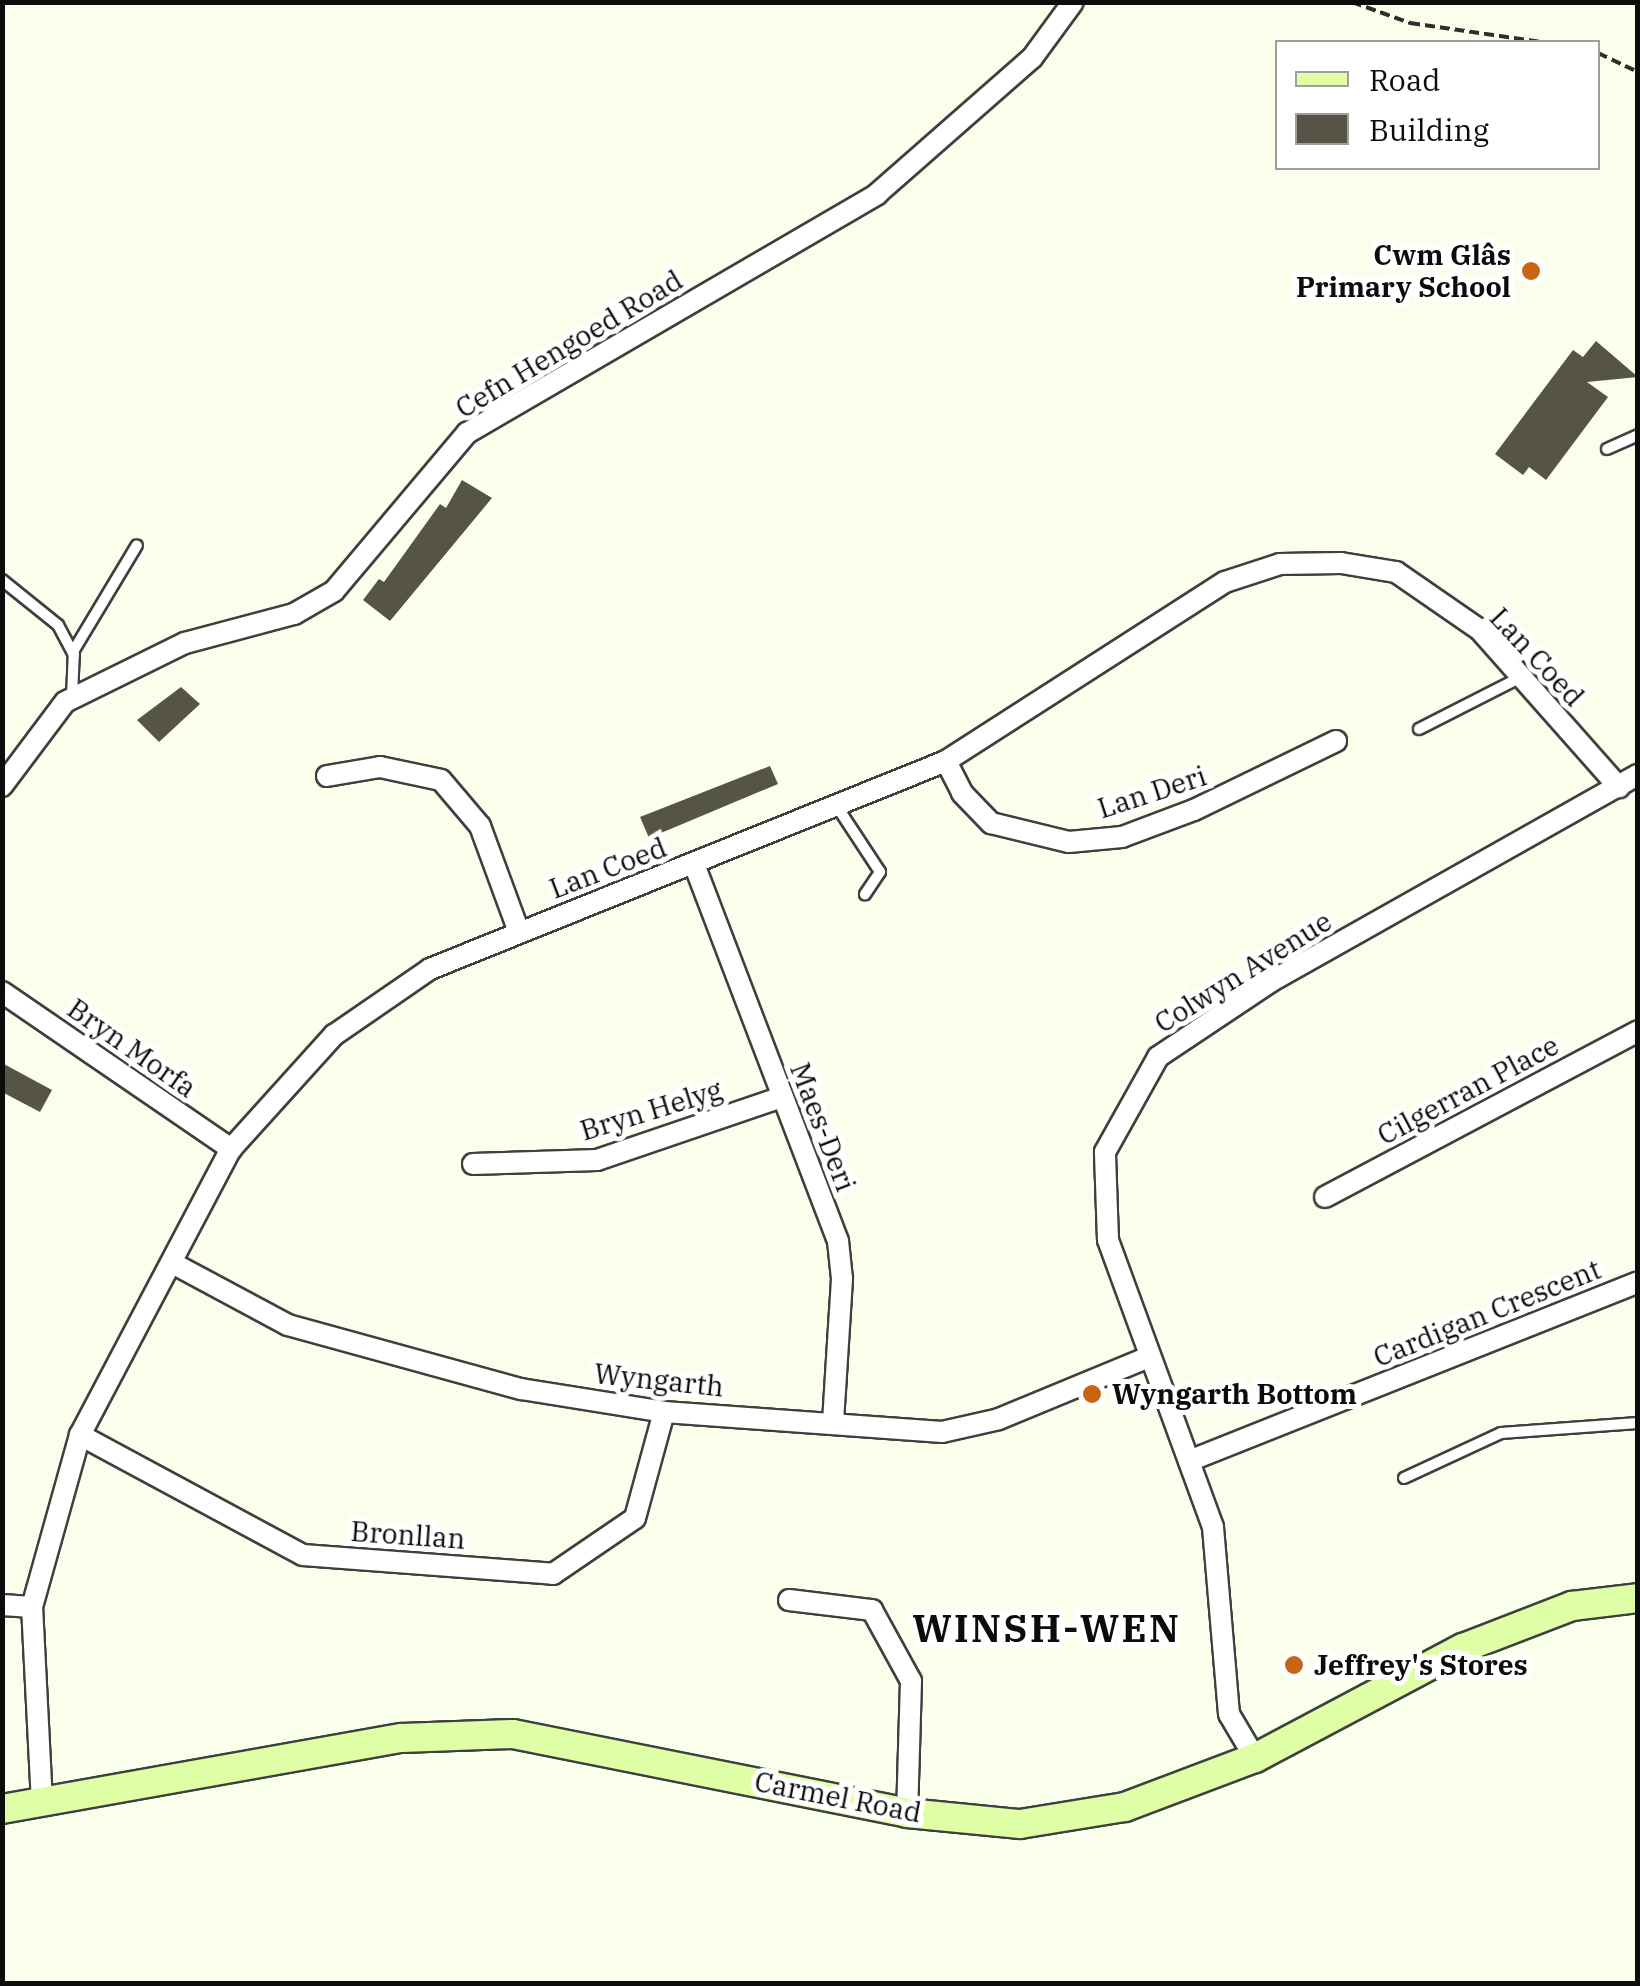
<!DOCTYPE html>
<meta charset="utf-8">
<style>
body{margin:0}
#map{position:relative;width:1640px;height:1986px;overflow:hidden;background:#f9ffeb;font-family:"IBM Plex Serif",serif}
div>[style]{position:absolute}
.building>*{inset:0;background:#565447}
.path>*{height:4px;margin-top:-2px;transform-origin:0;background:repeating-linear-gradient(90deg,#2e2e2e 0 10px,transparent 0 15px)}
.roads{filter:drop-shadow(2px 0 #3f3f3f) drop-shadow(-2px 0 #3f3f3f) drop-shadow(0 2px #3f3f3f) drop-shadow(0 -2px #3f3f3f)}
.lane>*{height:10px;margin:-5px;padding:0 5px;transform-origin:5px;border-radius:5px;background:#fff}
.street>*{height:20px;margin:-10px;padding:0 10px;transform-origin:10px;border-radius:10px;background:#fff}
.secondary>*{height:28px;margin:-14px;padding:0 14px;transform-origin:14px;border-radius:14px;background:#deffa6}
.dots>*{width:28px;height:28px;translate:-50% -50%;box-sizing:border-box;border:5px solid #fff;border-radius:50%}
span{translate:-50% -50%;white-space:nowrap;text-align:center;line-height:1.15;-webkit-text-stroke:10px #fff;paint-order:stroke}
.poi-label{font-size:28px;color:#0c0c0c;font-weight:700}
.right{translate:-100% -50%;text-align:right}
.left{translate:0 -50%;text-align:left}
.street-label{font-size:28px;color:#0c0c0c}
.district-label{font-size:38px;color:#0c0c0c;font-weight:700;letter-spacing:2.5px}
.frame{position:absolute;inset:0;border:5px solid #0c0c0c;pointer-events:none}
.legend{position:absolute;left:1275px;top:40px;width:325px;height:130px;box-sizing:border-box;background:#fff;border:2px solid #9e9e9e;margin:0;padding:12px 18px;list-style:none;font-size:30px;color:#0c0c0c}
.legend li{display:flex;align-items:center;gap:20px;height:50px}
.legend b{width:50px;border:2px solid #9e9e9e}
</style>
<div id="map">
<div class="building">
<i style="clip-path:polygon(1596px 341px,1638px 377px,1587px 382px,1608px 397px,1546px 480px,1529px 467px,1523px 475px,1495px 454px,1573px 350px,1583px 357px)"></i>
<i style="clip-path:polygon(462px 480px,492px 498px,390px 621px,363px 600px,379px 579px,384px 582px,440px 504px,446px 508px)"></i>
<i style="clip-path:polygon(181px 687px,200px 704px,159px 742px,137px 720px)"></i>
<i style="clip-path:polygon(770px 766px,778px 784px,649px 838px,640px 817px)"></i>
<i style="clip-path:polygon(2px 1063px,52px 1090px,40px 1112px,2px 1092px)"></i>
</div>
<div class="path">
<i style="left:1352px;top:2px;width:62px;rotate:19.9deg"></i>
<i style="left:1410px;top:23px;width:133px;rotate:8.2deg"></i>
<i style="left:1598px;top:53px;width:44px;rotate:25.4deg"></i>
</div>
<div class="roads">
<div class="lane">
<i style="left:1607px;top:449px;width:34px;rotate:-24deg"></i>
<i style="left:2px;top:580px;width:72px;rotate:38.8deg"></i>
<i style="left:58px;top:625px;width:34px;rotate:62deg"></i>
<i style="left:72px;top:697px;width:47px;rotate:-87.6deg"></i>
<i style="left:74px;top:650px;width:122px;rotate:-59deg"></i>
<i style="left:1419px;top:729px;width:114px;rotate:-27deg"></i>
<i style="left:836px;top:805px;width:80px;rotate:56.7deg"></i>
<i style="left:880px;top:872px;width:27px;rotate:124deg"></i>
<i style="left:1404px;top:1478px;width:107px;rotate:-24.9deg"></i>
<i style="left:1501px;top:1433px;width:137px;rotate:-4.2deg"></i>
</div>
<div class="street">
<i style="left:946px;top:761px;width:36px;rotate:63deg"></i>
<i style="left:962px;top:793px;width:42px;rotate:46deg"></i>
<i style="left:991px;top:823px;width:80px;rotate:13.7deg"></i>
<i style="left:1069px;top:842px;width:53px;rotate:-5.4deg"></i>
<i style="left:1122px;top:837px;width:77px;rotate:-20.6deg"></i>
<i style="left:1194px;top:810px;width:158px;rotate:-25.9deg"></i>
<i style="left:327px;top:776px;width:54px;rotate:-9.6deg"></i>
<i style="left:380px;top:767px;width:62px;rotate:12deg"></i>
<i style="left:441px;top:780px;width:60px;rotate:49.7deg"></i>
<i style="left:480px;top:826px;width:113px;rotate:69.8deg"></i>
<i style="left:2px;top:786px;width:105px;rotate:-53.1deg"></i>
<i style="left:65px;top:702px;width:134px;rotate:-26.2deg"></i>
<i style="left:185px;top:643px;width:113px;rotate:-14.9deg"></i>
<i style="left:294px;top:614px;width:46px;rotate:-29.9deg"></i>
<i style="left:334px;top:591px;width:207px;rotate:-49.9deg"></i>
<i style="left:467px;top:433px;width:475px;rotate:-30.2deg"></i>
<i style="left:877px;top:194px;width:206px;rotate:-41.3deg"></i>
<i style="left:1032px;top:58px;width:69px;rotate:-53.8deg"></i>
<i style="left:694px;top:864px;width:404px;rotate:69.1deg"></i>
<i style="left:838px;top:1241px;width:38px;rotate:84deg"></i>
<i style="left:842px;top:1279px;width:142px;rotate:93.6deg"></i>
<i style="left:2px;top:992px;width:278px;rotate:34.4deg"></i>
<i style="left:473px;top:1164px;width:124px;rotate:-1.8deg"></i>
<i style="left:597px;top:1160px;width:195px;rotate:-18.8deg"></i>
<i style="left:1325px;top:1197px;width:354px;rotate:-27.9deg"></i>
<i style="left:174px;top:1264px;width:129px;rotate:28.2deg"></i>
<i style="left:288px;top:1325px;width:242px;rotate:15.4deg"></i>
<i style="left:521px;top:1389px;width:145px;rotate:9.1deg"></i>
<i style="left:664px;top:1412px;width:279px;rotate:4.1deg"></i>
<i style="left:942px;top:1432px;width:58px;rotate:-12.8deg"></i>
<i style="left:999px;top:1419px;width:162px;rotate:-22.5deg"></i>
<i style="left:80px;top:1435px;width:253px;rotate:28.3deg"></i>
<i style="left:303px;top:1555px;width:251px;rotate:4.3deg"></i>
<i style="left:553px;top:1574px;width:99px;rotate:-34.3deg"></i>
<i style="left:635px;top:1518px;width:110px;rotate:-74.7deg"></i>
<i style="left:1189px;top:1461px;width:483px;rotate:-21.7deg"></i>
<i style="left:789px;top:1600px;width:84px;rotate:6.9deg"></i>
<i style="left:872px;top:1610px;width:81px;rotate:61.2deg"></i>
<i style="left:911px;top:1681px;width:132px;rotate:91.7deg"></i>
<i style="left:2px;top:1605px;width:30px;rotate:4deg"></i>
<i style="left:1255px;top:1758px;width:51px;rotate:-120.6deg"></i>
<i style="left:1229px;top:1714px;width:188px;rotate:-94.9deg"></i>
<i style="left:1213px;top:1527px;width:306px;rotate:-110.1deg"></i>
<i style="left:1108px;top:1240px;width:88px;rotate:-92deg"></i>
<i style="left:1105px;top:1152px;width:109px;rotate:-60.8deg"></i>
<i style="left:1158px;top:1057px;width:135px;rotate:-33.8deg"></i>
<i style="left:1270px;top:982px;width:422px;rotate:-29.4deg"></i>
<i style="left:42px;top:1803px;width:196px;rotate:-92.9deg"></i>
<i style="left:32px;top:1607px;width:179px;rotate:-74.4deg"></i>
<i style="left:80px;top:1435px;width:323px;rotate:-62.2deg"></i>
<i style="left:231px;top:1149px;width:154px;rotate:-47.9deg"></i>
<i style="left:334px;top:1035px;width:116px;rotate:-34.5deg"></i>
<i style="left:430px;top:969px;width:556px;rotate:-21.95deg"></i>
<i style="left:946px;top:761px;width:331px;rotate:-32.7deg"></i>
<i style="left:1225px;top:582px;width:58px;rotate:-18.1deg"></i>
<i style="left:1280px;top:564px;width:61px;rotate:-0.9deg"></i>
<i style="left:1341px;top:563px;width:56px;rotate:9.3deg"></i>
<i style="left:1396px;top:572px;width:102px;rotate:34.6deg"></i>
<i style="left:1480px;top:630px;width:210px;rotate:48.5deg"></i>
</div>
<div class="secondary">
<i style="left:2px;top:1809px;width:406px;rotate:-10.1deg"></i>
<i style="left:402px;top:1738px;width:111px;rotate:-2.1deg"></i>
<i style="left:513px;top:1734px;width:402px;rotate:11.3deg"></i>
<i style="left:907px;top:1813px;width:114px;rotate:5.6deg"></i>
<i style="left:1020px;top:1824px;width:106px;rotate:-9.2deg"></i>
<i style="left:1125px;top:1807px;width:139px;rotate:-20.7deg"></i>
<i style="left:1255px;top:1758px;width:235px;rotate:-27.9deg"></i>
<i style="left:1463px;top:1648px;width:117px;rotate:-21.1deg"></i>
<i style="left:1572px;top:1606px;width:66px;rotate:-6.9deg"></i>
</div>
</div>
<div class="dots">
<i style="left:1531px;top:271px;background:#ca6415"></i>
<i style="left:1092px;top:1394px;background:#ca6415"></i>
<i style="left:1294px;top:1665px;background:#ca6415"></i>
</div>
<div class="poi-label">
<span class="right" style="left:1511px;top:271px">Cwm Glâs<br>Primary School</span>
<span class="left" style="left:1112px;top:1394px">Wyngarth Bottom</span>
<span class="left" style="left:1314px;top:1665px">Jeffrey's Stores</span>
</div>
<div class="street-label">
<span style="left:569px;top:344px;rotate:-31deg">Cefn Hengoed Road</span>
<span style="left:1537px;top:657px;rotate:47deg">Lan Coed</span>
<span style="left:1152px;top:792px;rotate:-18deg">Lan Deri</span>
<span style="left:608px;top:868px;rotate:-21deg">Lan Coed</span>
<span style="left:1243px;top:972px;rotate:-32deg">Colwyn Avenue</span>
<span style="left:132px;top:1048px;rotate:35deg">Bryn Morfa</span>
<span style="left:1468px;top:1090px;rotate:-28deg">Cilgerran Place</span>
<span style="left:651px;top:1110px;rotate:-17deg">Bryn Helyg</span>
<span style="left:823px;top:1127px;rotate:69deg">Maes-Deri</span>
<span style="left:1487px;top:1313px;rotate:-22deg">Cardigan Crescent</span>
<span style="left:659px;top:1380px;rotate:6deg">Wyngarth</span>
<span style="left:408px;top:1535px;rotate:4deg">Bronllan</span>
<span style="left:838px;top:1797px;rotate:11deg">Carmel Road</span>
</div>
<div class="district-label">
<span style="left:1047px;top:1628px">WINSH-WEN</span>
</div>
<div class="frame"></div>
<ul class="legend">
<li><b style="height:12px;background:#deffa6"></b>Road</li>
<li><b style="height:28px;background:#565447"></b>Building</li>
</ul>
</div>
